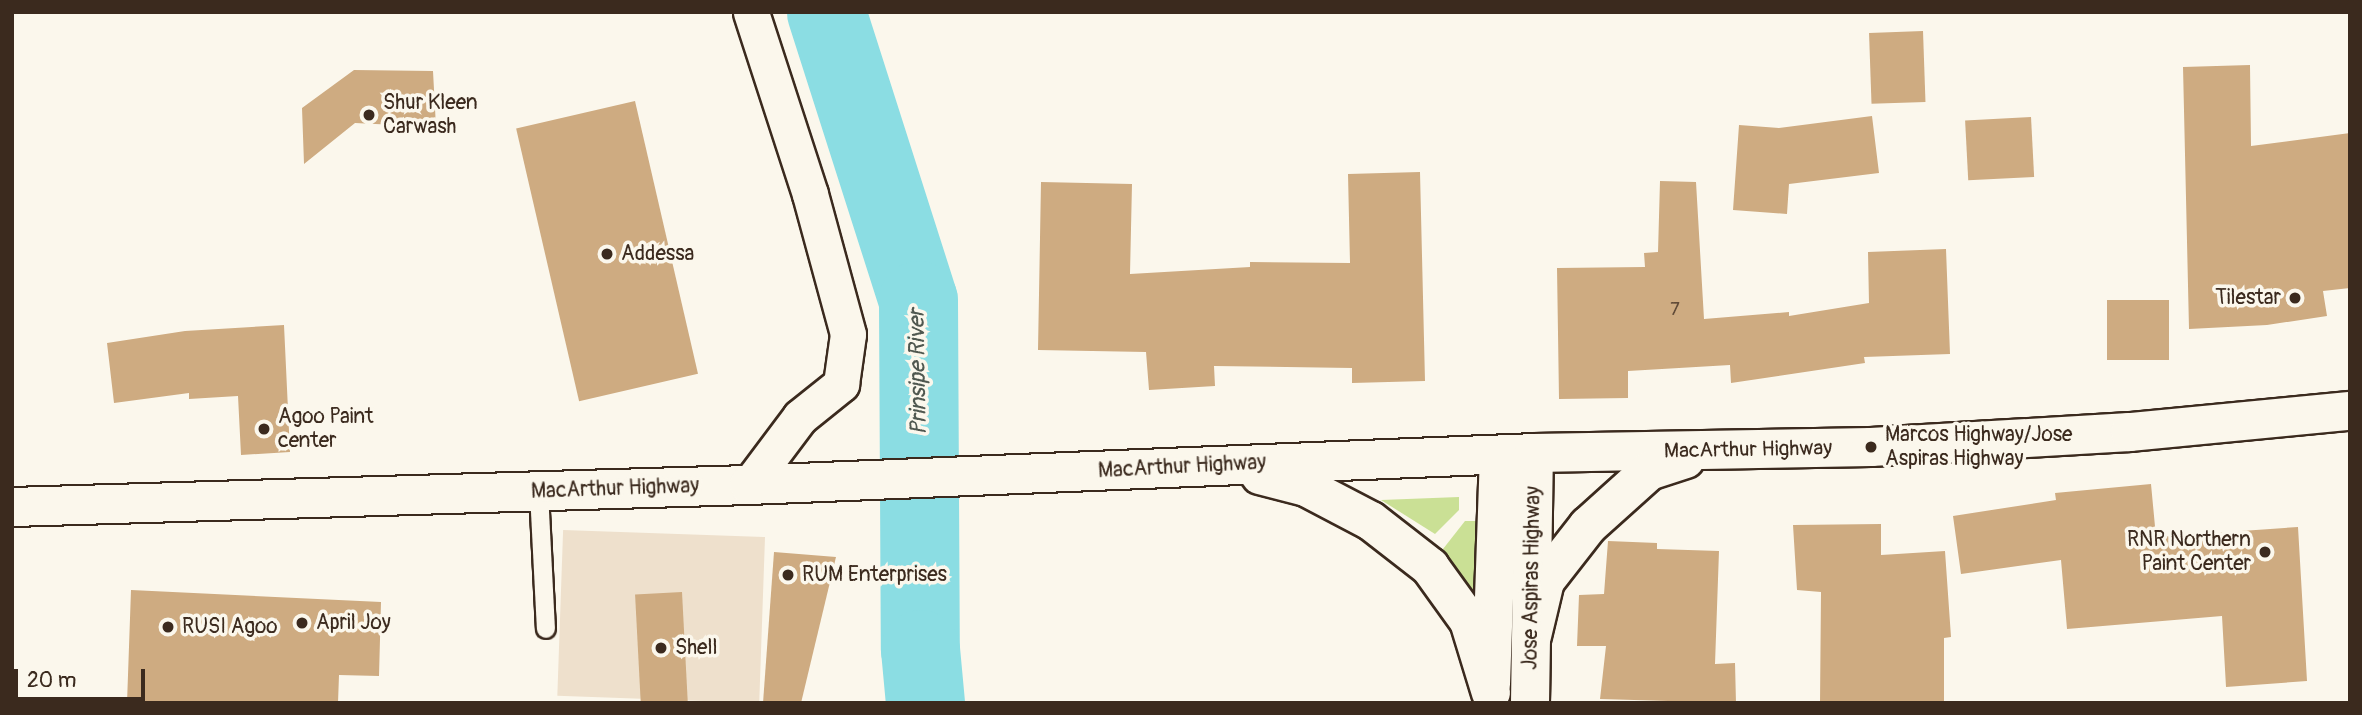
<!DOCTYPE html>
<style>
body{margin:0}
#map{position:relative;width:2362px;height:715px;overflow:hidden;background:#fbf7ec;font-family:Pangolin,sans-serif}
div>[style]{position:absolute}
.built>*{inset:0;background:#eee0cc;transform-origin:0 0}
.green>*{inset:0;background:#cae095}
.river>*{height:79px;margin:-39.5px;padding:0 39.5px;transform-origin:39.5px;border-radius:39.5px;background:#8bdde3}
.building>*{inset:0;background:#ceab81;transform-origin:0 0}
.roads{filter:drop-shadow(2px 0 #3b2a1e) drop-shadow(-2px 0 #3b2a1e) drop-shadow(0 2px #3b2a1e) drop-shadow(0 -2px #3b2a1e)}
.service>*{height:18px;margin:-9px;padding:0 9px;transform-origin:9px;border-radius:9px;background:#fbf7ec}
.minor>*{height:35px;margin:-17.5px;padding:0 17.5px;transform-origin:17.5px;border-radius:17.5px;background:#fbf7ec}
.primary>*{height:38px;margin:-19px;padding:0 19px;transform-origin:19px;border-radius:19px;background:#fbf7ec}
.trunk>*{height:38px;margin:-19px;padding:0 19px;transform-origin:19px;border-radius:19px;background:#fbf7ec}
.dots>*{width:19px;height:19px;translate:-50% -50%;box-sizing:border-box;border:4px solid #fbf7ec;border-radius:50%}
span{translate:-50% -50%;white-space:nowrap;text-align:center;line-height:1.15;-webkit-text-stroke:7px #fbf7ec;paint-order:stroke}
.number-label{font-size:18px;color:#604a37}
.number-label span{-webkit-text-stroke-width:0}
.poi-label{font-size:21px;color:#3b2a1e}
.left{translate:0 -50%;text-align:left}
.right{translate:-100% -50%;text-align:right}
.street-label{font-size:21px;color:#3b2a1e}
.water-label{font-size:23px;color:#4f574f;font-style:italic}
.frame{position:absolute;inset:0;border:14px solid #3b2a1e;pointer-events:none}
.scale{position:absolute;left:14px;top:669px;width:131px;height:32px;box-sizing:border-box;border:4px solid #3b2a1e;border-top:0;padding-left:9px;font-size:21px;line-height:24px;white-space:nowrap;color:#3b2a1e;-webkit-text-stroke:5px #fbf7ec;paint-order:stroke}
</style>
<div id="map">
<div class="built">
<i style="left:765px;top:537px;width:166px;height:202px;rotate:92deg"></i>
</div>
<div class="green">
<i style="clip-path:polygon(1459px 497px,1459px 510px,1435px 534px,1381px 500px)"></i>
<i style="clip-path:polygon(1465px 521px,1483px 521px,1479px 600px,1443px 549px)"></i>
</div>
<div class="river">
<i style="left:826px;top:12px;width:302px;rotate:72.3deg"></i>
<i style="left:918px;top:300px;width:349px;rotate:89.7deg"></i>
<i style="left:920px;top:649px;width:54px;rotate:84.7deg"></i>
</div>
<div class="building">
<i style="left:1923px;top:31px;width:71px;height:54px;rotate:88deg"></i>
<i style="clip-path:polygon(2250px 65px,2251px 146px,2350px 133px,2350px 288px,2323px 291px,2327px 316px,2267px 325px,2189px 329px,2183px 67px)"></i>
<i style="clip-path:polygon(354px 70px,433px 71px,436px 127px,355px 123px,304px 164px,302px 108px)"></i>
<i style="left:635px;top:101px;width:280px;height:122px;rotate:77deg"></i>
<i style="clip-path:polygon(1872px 116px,1879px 173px,1789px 184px,1787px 214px,1733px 210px,1739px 125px,1779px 128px)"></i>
<i style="left:2031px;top:117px;width:60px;height:66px;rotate:87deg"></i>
<i style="clip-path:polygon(1420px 172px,1425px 381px,1352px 383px,1352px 368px,1214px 366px,1215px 386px,1149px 390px,1146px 352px,1038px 350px,1041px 182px,1132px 184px,1130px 274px,1250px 267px,1250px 262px,1350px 263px,1348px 174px)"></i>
<i style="clip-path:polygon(1660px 181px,1696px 182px,1704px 319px,1789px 312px,1789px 316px,1869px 303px,1868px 252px,1946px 249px,1950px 354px,1864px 357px,1865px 363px,1731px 383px,1730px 365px,1628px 371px,1628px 398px,1559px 399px,1557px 268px,1645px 267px,1644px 253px,1658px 252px)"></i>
<i style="left:2169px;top:300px;width:60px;height:62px;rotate:90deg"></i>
<i style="clip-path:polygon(284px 325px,290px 452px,241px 455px,238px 396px,189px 399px,189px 393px,114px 403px,107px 343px,185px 331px)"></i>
<i style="clip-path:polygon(2151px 484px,2156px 537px,2298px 527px,2307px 681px,2226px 687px,2222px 616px,2067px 629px,2061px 560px,1961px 574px,1953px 516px,2056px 500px,2055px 493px)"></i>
<i style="clip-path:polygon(1881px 524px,1881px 555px,1945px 551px,1951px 637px,1944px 638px,1944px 703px,1820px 703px,1821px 592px,1797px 590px,1793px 525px)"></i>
<i style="clip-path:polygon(1608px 541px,1657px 543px,1657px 549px,1719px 551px,1715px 664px,1735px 663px,1736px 703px,1600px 699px,1606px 646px,1577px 646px,1579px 595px,1604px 594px)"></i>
<i style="clip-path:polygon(774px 552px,836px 557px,801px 703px,763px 703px)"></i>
<i style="clip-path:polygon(131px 590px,381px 602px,379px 676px,339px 675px,338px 703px,127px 703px)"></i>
<i style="left:682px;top:592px;width:111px;height:47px;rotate:87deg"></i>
</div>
<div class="roads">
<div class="service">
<i style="left:539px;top:492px;width:137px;rotate:87.1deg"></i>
</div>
<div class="minor">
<i style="left:749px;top:485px;width:85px;rotate:-53.1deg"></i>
<i style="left:800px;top:417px;width:53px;rotate:-38.8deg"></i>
<i style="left:841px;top:384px;width:50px;rotate:-82deg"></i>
<i style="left:848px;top:334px;width:145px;rotate:-105.2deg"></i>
<i style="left:810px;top:194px;width:191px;rotate:-108deg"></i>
</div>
<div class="primary">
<i style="left:1491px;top:684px;width:228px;rotate:-88deg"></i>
<i style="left:1530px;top:703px;width:250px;rotate:-89.1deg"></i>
</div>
<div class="trunk">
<i style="left:1260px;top:475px;width:48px;rotate:14.6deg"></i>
<i style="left:1306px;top:487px;width:73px;rotate:27.6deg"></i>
<i style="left:1371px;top:521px;width:75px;rotate:37.9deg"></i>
<i style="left:1430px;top:567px;width:67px;rotate:54.2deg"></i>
<i style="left:1469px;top:621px;width:75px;rotate:73deg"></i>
<i style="left:12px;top:507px;width:737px;rotate:-1.71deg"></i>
<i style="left:749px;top:485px;width:786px;rotate:-2.33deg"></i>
<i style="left:1534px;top:453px;width:337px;rotate:-1deg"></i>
<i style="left:1871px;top:447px;width:259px;rotate:-3.3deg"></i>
<i style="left:2130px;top:432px;width:221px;rotate:-5.5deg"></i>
<i style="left:1532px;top:636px;width:57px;rotate:-76.7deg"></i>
<i style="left:1545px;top:581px;width:70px;rotate:-52deg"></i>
<i style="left:1588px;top:526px;width:82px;rotate:-42deg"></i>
<i style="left:1649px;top:471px;width:38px;rotate:-18deg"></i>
</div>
</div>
<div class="dots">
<i style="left:369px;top:115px;background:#3b2a1e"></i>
<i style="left:607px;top:254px;background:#3b2a1e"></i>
<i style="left:2295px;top:298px;background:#3b2a1e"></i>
<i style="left:264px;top:429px;background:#3b2a1e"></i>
<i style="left:1871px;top:447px;background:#3b2a1e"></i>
<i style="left:2265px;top:552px;background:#3b2a1e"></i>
<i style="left:788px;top:575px;background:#3b2a1e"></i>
<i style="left:302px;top:623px;background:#3b2a1e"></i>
<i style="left:168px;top:627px;background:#3b2a1e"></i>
<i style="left:661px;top:648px;background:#3b2a1e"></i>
</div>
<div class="number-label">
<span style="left:1675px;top:310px">7</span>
</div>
<div class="poi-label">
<span class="left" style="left:383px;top:115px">Shur Kleen<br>Carwash</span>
<span class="left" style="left:621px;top:254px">Addessa</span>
<span class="right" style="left:2281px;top:298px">Tilestar</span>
<span class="left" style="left:278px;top:429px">Agoo Paint<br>center</span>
<span class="left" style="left:1885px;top:447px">Marcos Highway/Jose<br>Aspiras Highway</span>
<span class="right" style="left:2251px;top:552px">RNR Northern<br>Paint Center</span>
<span class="left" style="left:802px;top:575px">RUM Enterprises</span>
<span class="left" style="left:316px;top:623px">April Joy</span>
<span class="left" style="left:182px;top:627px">RUSI Agoo</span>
<span class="left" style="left:675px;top:648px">Shell</span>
</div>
<div class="street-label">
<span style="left:1748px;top:450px;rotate:-1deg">MacArthur Highway</span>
<span style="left:1182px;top:467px;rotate:-3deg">MacArthur Highway</span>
<span style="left:615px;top:489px;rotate:-2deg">MacArthur Highway</span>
<span style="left:1532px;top:578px;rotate:-89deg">Jose Aspiras Highway</span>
</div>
<div class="water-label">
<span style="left:918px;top:372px;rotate:-91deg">Prinsipe River</span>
</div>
<div class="frame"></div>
<div class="scale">20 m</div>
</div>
